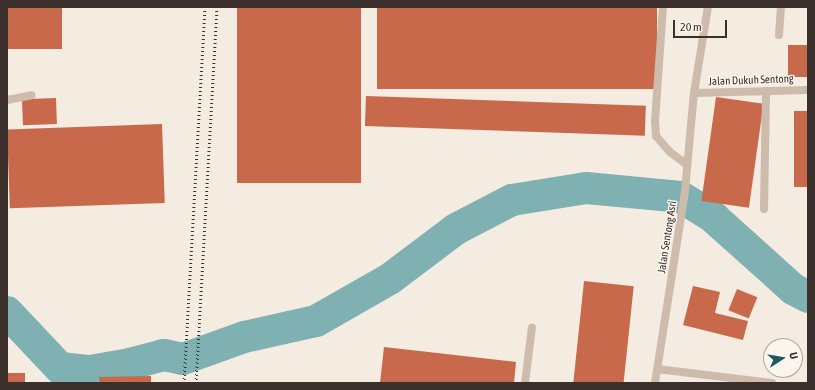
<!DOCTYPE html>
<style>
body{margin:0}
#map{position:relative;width:815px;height:390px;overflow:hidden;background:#f4ebe1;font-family:"Asap Condensed",sans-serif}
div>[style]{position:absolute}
.river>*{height:32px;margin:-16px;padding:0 16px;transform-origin:16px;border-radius:16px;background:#7fb0b2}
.building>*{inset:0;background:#c8694b;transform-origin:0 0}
.service>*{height:8px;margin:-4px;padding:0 4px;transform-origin:4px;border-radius:4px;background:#cdbbac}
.rail>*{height:3px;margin-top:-1.5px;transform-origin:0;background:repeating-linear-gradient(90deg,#3b302b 0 1px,transparent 0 4px)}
span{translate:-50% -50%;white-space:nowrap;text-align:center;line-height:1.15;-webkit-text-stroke:3px #fbf5ee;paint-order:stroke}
.street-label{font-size:11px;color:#3b302b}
.frame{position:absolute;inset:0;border:8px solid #3b302b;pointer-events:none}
.north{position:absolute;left:763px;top:338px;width:40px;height:40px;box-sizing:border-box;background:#fbf5ee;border:1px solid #aea6a0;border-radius:50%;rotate:78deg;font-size:11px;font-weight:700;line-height:16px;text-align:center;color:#3b302b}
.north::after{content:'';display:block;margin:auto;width:14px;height:18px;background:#1f5a5e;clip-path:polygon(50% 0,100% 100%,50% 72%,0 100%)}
.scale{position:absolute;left:673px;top:20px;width:54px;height:18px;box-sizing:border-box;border:2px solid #3b302b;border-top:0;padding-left:5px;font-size:12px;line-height:14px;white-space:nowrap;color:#3b302b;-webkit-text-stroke:3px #fbf5ee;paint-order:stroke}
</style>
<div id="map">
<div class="river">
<i style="left:7px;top:312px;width:77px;rotate:46.6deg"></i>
<i style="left:60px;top:368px;width:30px;rotate:6deg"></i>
<i style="left:90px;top:371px;width:41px;rotate:-9.9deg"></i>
<i style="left:130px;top:364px;width:35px;rotate:-15deg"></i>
<i style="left:164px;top:355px;width:19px;rotate:12deg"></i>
<i style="left:183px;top:359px;width:65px;rotate:-19.8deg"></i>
<i style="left:244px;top:337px;width:74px;rotate:-12.5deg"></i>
<i style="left:316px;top:321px;width:86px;rotate:-29.8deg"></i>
<i style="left:391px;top:278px;width:81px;rotate:-37deg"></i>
<i style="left:456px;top:229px;width:63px;rotate:-27.4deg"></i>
<i style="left:512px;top:200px;width:75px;rotate:-9.2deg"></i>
<i style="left:586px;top:188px;width:95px;rotate:5.4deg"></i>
<i style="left:681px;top:197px;width:39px;rotate:32deg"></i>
<i style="left:714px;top:218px;width:106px;rotate:41.9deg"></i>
<i style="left:793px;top:289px;width:17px;rotate:28deg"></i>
</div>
<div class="building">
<i style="left:7px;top:7px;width:55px;height:42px"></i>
<i style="left:237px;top:7px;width:124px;height:176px"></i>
<i style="left:377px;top:7px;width:280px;height:82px"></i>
<i style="left:788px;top:45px;width:20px;height:32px"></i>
<i style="left:366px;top:96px;width:280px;height:30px;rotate:2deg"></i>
<i style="left:716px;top:97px;width:48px;height:105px;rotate:8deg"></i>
<i style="left:56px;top:98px;width:26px;height:34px;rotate:88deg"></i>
<i style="left:794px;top:111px;width:13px;height:76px"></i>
<i style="left:162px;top:124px;width:79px;height:155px;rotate:88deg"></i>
<i style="left:584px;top:281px;width:50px;height:103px;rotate:6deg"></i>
<i style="clip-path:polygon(693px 286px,720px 292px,715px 313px,748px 321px,743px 340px,683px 325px)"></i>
<i style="left:737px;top:289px;width:22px;height:23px;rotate:22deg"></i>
<i style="clip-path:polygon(384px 347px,516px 362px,514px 383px,380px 383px)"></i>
<i style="left:7px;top:373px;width:18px;height:10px"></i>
<i style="clip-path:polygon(151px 376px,151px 383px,100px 383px,99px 377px)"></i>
</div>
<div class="service">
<i style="left:663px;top:7px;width:115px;rotate:94deg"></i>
<i style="left:655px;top:122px;width:14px;rotate:86deg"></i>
<i style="left:656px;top:136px;width:21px;rotate:49deg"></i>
<i style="left:670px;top:152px;width:20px;rotate:37deg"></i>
<i style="left:779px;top:35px;width:28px;rotate:-86deg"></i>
<i style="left:694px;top:93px;width:114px;rotate:-1.5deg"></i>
<i style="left:7px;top:100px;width:25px;rotate:-11deg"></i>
<i style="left:764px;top:209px;width:118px;rotate:-89deg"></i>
<i style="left:657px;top:369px;width:116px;rotate:6.9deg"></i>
<i style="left:525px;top:383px;width:56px;rotate:-82.9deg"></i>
<i style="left:655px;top:383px;width:194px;rotate:-81.1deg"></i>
<i style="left:685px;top:191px;width:98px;rotate:-84.8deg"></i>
<i style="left:694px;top:93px;width:87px;rotate:-80.8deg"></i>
</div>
<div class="rail">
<i style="left:184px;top:383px;width:377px;rotate:-86.8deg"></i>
<i style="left:196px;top:383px;width:377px;rotate:-86.8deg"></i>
</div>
<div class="street-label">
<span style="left:751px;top:80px;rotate:-2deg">Jalan Dukuh Sentong</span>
<span style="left:667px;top:237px;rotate:-81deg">Jalan Sentong Asri</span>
</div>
<div class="frame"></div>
<div class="north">U</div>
<div class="scale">20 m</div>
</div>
